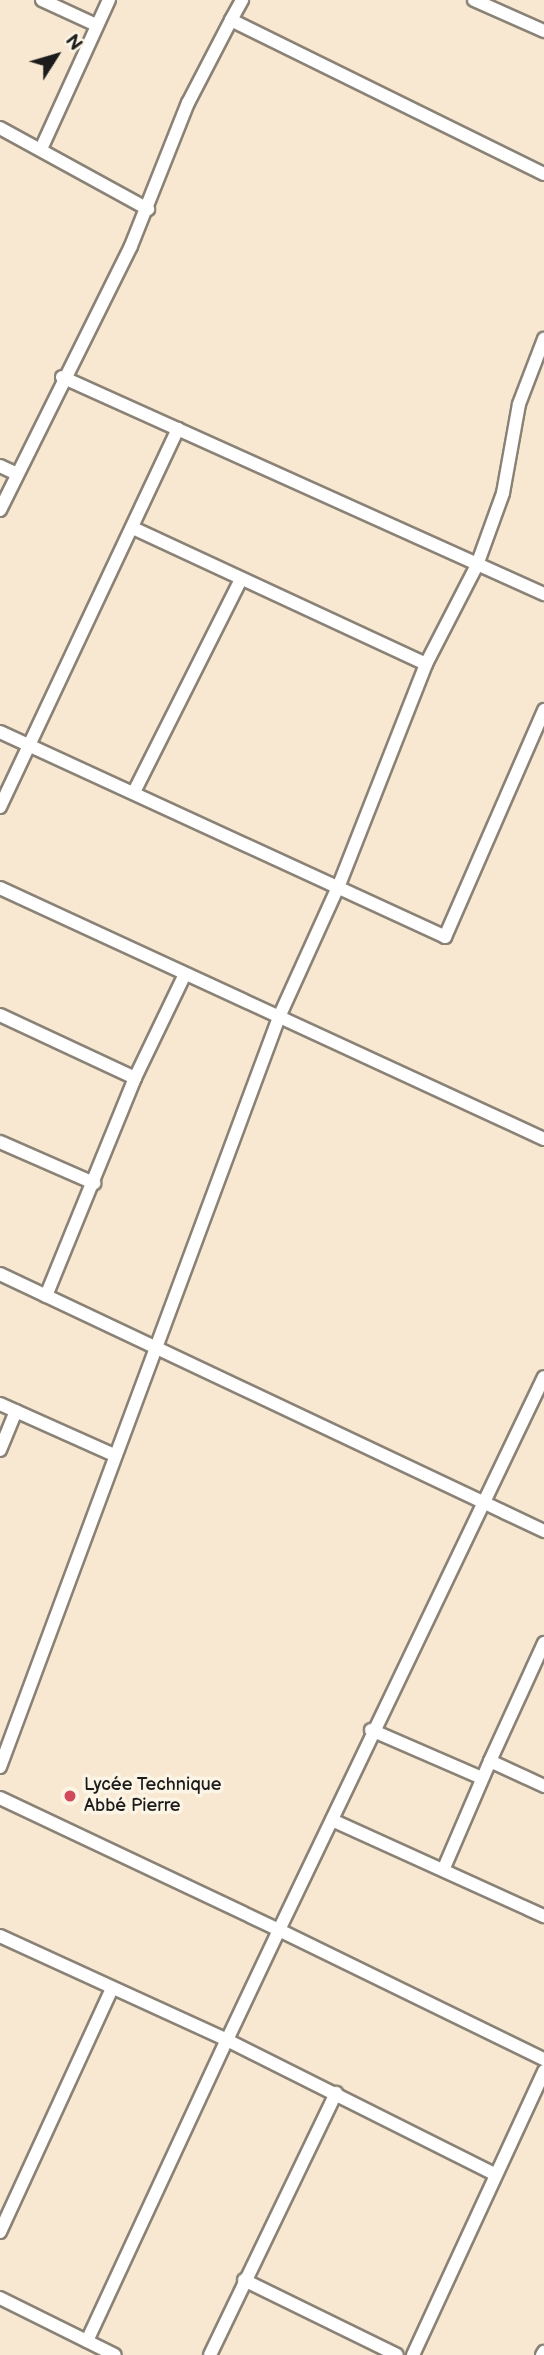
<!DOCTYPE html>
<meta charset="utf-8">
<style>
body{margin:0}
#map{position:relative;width:544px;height:2355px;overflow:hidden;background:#f8e8d1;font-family:"Balsamiq Sans",sans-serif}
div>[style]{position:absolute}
.roads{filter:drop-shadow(2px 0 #8a8276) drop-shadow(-2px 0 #8a8276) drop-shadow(0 2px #8a8276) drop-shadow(0 -2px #8a8276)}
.minor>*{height:12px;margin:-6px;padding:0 6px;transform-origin:6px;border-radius:6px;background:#fff}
.dots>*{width:19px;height:19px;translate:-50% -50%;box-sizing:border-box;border:4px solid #fcf5e5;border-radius:50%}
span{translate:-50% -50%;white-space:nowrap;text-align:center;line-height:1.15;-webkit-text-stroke:7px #fcf5e5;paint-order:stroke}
.poi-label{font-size:18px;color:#1c1c1c}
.left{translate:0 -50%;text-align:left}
.north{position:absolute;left:21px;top:21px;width:70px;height:70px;-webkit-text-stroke:5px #fcf5e5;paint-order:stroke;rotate:53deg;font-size:19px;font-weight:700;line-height:28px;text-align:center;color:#1c1c1c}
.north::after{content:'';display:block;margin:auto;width:24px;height:32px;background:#1c1c1c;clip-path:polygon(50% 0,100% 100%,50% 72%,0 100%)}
</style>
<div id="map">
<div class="roads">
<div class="minor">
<i style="left:42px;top:0;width:60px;rotate:24.8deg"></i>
<i style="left:474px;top:0;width:77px;rotate:23.9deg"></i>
<i style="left:231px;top:20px;width:23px;rotate:-61deg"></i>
<i style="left:0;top:128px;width:169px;rotate:28.7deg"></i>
<i style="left:41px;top:149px;width:164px;rotate:-65.5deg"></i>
<i style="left:62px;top:377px;width:529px;rotate:24.24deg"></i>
<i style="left:0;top:466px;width:19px;rotate:25deg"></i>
<i style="left:0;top:510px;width:295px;rotate:-63.6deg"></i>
<i style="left:131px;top:246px;width:154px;rotate:-68.3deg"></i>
<i style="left:188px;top:103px;width:93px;rotate:-62.6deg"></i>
<i style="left:231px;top:20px;width:349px;rotate:26.2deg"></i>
<i style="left:133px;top:528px;width:323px;rotate:24.9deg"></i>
<i style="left:0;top:732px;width:490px;rotate:24.7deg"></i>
<i style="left:445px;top:937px;width:248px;rotate:-66.4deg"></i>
<i style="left:135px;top:790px;width:234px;rotate:-63.3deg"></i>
<i style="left:0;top:807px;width:418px;rotate:-64.8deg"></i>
<i style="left:0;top:888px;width:599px;rotate:24.77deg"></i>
<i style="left:0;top:1015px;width:149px;rotate:25deg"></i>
<i style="left:0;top:1142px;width:103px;rotate:23.6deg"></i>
<i style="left:0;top:1274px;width:602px;rotate:25.29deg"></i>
<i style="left:46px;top:1296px;width:235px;rotate:-67.8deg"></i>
<i style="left:135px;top:1078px;width:113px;rotate:-64.3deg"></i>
<i style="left:0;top:1404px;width:125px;rotate:24.1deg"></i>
<i style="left:0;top:1450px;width:42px;rotate:-67.7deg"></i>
<i style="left:371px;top:1730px;width:121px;rotate:23.4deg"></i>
<i style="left:490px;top:1761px;width:130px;rotate:-65.4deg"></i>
<i style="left:0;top:1767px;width:800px;rotate:-69.59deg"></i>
<i style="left:279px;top:1017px;width:145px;rotate:-65.6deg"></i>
<i style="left:339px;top:885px;width:238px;rotate:-68.5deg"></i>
<i style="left:426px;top:664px;width:111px;rotate:-62.7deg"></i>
<i style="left:477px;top:565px;width:77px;rotate:-70.1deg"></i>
<i style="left:503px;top:493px;width:90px;rotate:-79.8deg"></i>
<i style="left:519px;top:404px;width:70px;rotate:-69deg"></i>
<i style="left:0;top:1798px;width:309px;rotate:25.3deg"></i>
<i style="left:279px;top:1930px;width:613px;rotate:-64.4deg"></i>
<i style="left:332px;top:1820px;width:233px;rotate:24.4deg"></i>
<i style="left:444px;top:1868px;width:116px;rotate:-66.7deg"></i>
<i style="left:490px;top:1761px;width:60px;rotate:24.8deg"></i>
<i style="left:0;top:1936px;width:250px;rotate:24.6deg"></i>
<i style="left:227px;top:2040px;width:122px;rotate:-64.7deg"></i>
<i style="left:279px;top:1930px;width:295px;rotate:26deg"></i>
<i style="left:0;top:2232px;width:268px;rotate:-65.3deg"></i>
<i style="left:244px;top:2280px;width:170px;rotate:26.1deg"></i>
<i style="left:0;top:2298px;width:128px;rotate:26.4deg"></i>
<i style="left:87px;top:2341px;width:332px;rotate:-65.1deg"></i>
<i style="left:227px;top:2040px;width:300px;rotate:26.6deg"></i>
<i style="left:210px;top:2355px;width:291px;rotate:-64.3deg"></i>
<i style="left:413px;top:2355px;width:313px;rotate:-65.2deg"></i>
<i style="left:542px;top:2355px;width:4px;rotate:-56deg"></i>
</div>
</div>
<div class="dots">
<i style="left:70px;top:1796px;background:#d1495b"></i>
</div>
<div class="poi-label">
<span class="left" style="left:84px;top:1796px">Lycée Technique<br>Abbé Pierre</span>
</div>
<div class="north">N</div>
</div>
